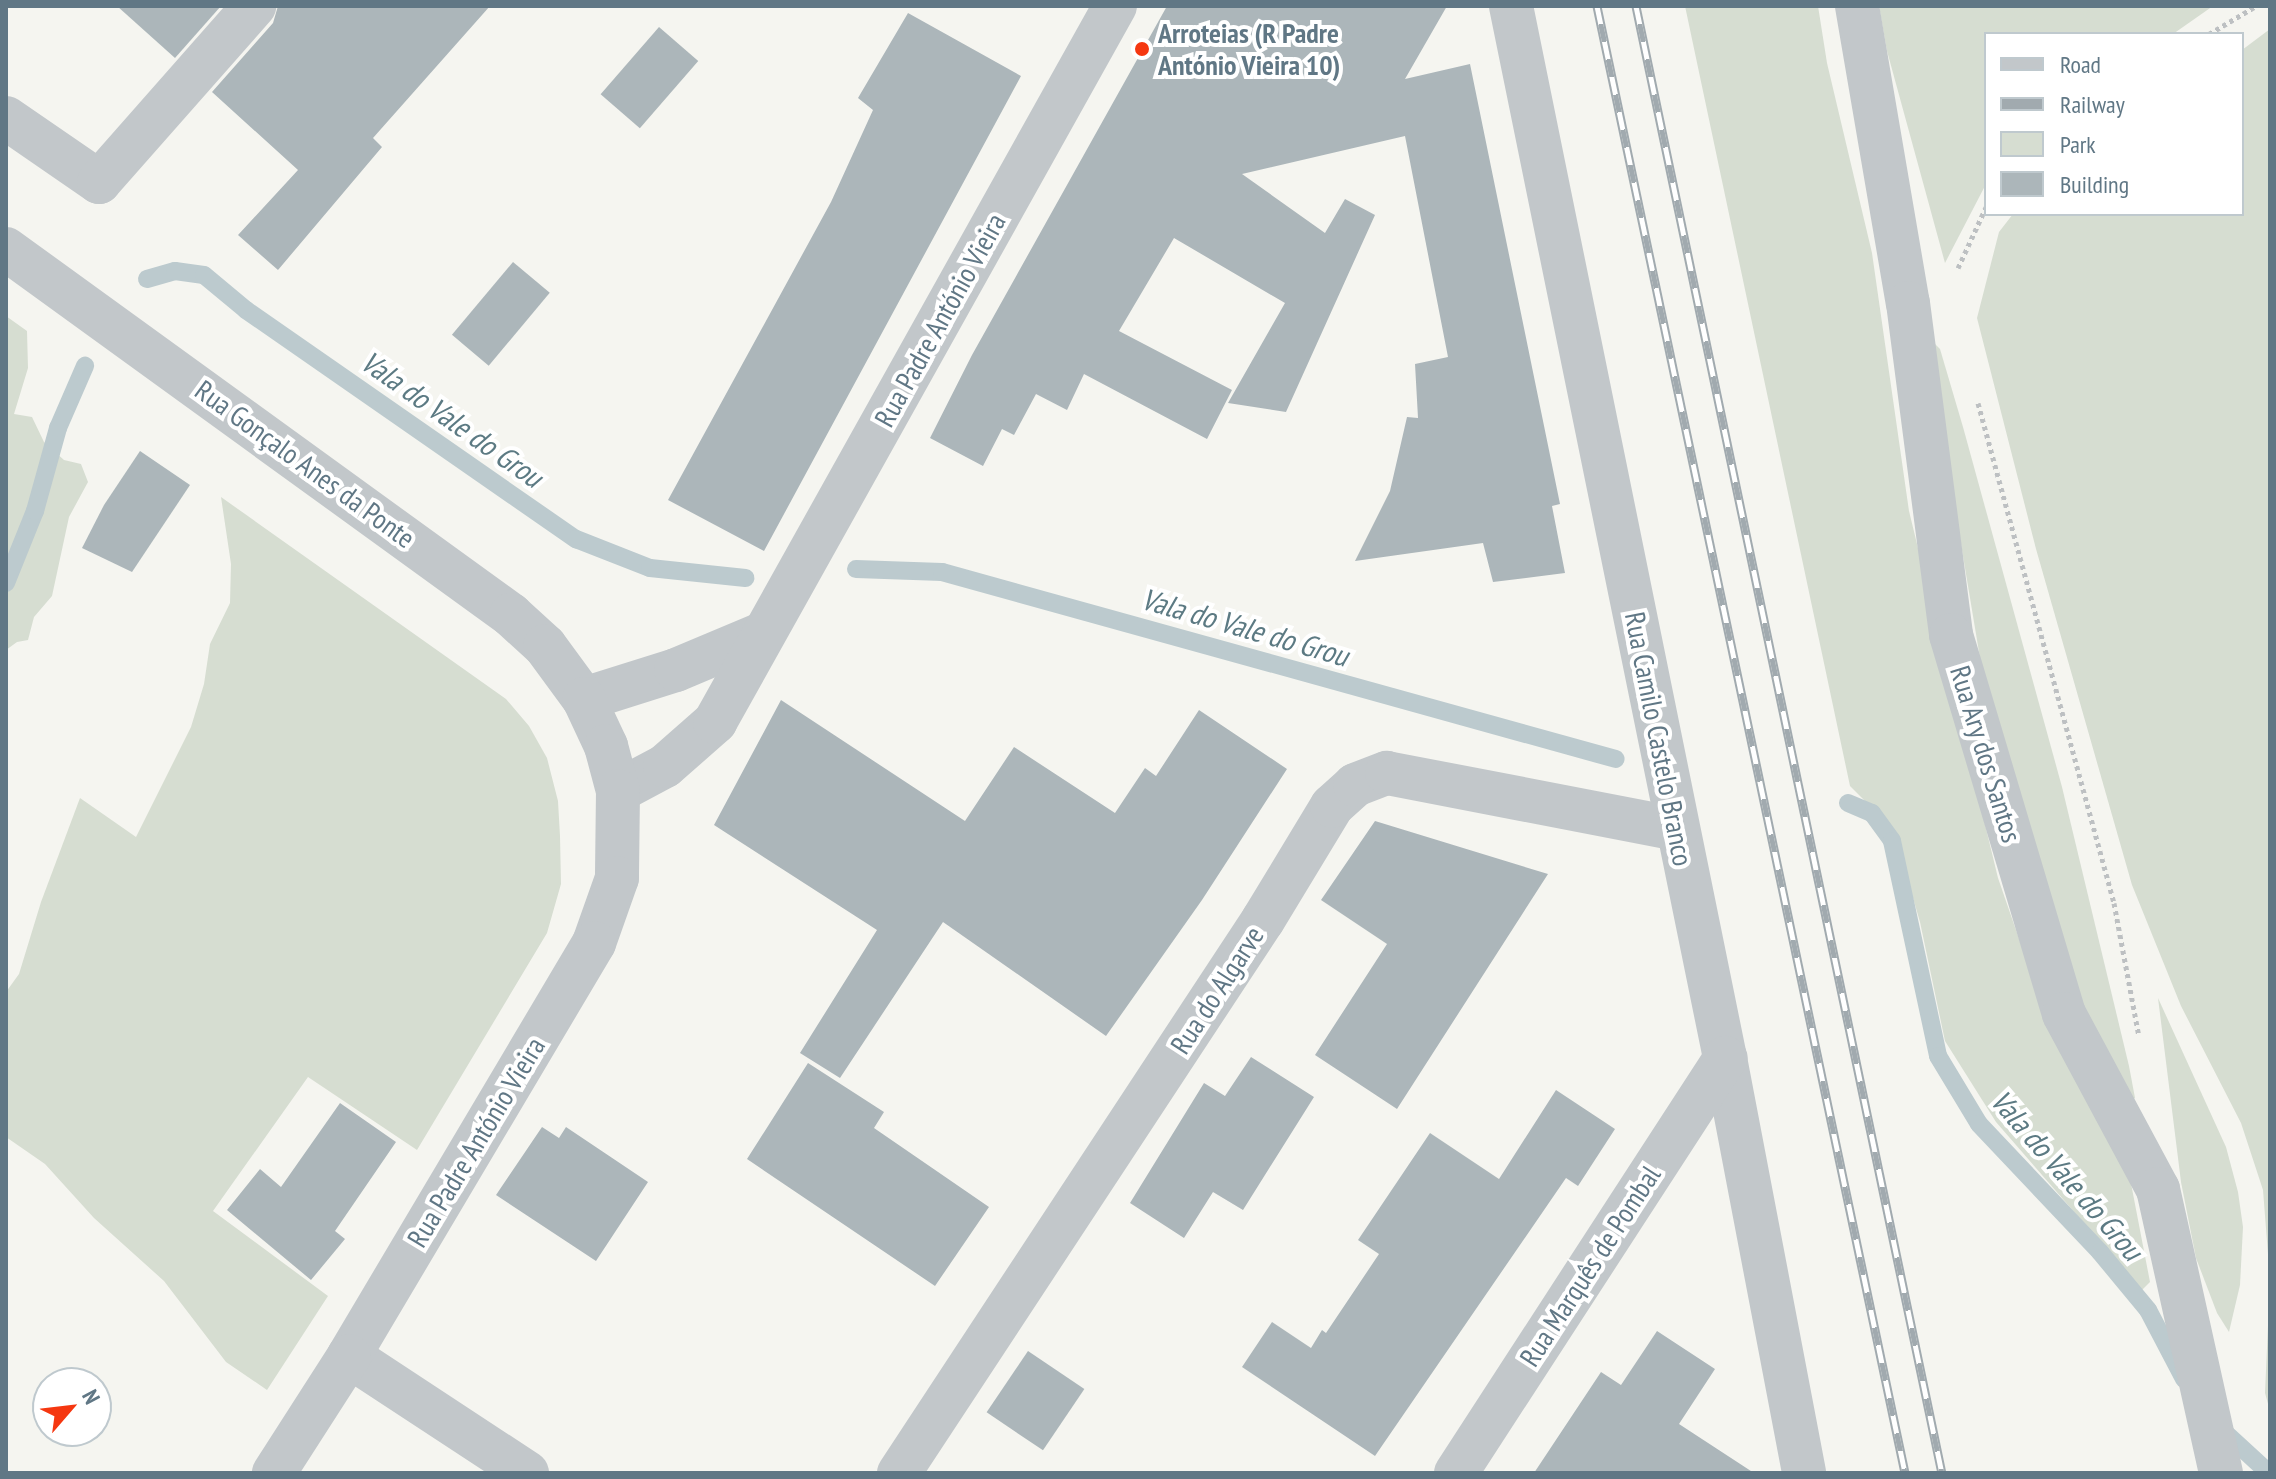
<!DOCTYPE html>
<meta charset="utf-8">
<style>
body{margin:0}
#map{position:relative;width:2276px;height:1479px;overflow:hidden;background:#f5f5f0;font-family:"PT Sans Narrow",sans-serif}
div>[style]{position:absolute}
.green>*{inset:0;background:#d6ddd1}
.stream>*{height:18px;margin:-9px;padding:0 9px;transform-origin:9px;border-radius:9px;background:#bccace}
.building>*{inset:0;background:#acb6ba;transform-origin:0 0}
.path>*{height:5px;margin-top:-2.5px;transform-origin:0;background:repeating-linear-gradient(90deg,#bdc0c2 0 4px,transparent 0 8px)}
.minor>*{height:44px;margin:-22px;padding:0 22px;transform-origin:22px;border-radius:22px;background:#c2c7ca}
.tertiary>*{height:44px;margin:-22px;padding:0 22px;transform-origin:22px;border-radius:22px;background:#c2c7ca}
.rail>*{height:9px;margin-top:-4.5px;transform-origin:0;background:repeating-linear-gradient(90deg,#fff 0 18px,#a1aaaf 0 36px);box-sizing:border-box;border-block:2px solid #a1aaaf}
.dots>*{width:22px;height:22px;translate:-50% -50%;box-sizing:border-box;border:4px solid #fff;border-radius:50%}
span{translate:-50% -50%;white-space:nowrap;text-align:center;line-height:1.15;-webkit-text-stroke:8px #fff;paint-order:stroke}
.poi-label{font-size:28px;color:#607785;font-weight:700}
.left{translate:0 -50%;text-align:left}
.street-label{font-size:28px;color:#607785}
.water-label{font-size:30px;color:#5c7a83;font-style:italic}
.frame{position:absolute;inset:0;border:8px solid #607785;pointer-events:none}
.legend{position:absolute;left:1984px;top:32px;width:260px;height:184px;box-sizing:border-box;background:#fff;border:2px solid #bfc9ce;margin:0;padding:10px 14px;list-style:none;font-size:24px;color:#607785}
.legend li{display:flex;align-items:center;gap:16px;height:40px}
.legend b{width:40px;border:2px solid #bfc9ce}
.north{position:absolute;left:32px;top:1367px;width:80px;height:80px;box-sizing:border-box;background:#fff;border:2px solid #bfc9ce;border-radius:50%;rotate:62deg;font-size:22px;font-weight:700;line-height:32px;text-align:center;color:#607785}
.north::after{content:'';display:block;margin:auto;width:28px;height:36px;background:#f53710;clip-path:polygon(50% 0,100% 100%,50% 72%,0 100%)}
</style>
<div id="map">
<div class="green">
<i style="clip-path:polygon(1685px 6px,1818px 6px,1827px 63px,1872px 253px,1909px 511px,1998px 878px,2026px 959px,2129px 1173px,2150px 1282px,2142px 1290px,1996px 1122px,1945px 1041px,1920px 922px,1893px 829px,1850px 786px)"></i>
<i style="clip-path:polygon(1879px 6px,2213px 6px,2173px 34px,1986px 34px,1986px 184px,1945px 263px,1887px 51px)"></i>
<i style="clip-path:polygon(2270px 29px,2270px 1411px,2265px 1393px,2270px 1280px,2263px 1190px,2241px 1123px,2181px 1006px,2132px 885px,2036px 549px,1977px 318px,1999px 232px,2013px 214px,2242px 214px,2242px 50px)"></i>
<i style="clip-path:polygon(6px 316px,27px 331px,28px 368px,14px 414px,32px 417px,44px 442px,64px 460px,81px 464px,88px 482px,69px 517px,52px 596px,34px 617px,28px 640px,17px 642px,6px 650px)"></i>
<i style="clip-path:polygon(1931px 340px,1940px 349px,1963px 427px,2062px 787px,2129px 1066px,2135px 1098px,2129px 1102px,2078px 1000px,1993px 736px,1930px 358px)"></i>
<i style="clip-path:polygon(221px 497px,506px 699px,529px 726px,547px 758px,558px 801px,560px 836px,561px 884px,547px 933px,417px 1150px,308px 1077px,213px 1211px,328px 1296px,267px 1390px,226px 1362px,164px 1281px,94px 1218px,45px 1164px,6px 1137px,6px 992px,19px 974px,41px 902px,80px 798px,136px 837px,191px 727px,204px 684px,210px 644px,230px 603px,231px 564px)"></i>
<i style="clip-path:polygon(2158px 998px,2226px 1147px,2238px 1192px,2243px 1227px,2240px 1285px,2229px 1332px,2217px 1313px,2196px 1258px,2181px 1182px)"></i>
</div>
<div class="stream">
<i style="left:147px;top:279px;width:29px;rotate:-16deg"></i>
<i style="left:175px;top:271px;width:29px;rotate:8deg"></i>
<i style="left:204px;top:275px;width:55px;rotate:39.8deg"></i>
<i style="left:246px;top:310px;width:402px;rotate:34.8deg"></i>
<i style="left:576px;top:539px;width:79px;rotate:21.4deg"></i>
<i style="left:650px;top:568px;width:96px;rotate:6deg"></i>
<i style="left:856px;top:569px;width:86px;rotate:2deg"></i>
<i style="left:942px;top:572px;width:699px;rotate:15.51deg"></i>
<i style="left:6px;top:583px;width:78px;rotate:-68.1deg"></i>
<i style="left:35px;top:511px;width:86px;rotate:-74.5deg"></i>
<i style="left:58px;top:428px;width:68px;rotate:-66.5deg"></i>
<i style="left:1848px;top:803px;width:26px;rotate:23deg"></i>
<i style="left:1872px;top:813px;width:34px;rotate:54deg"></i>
<i style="left:1892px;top:841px;width:220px;rotate:77.9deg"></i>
<i style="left:1938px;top:1056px;width:79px;rotate:58.9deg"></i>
<i style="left:1979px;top:1124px;width:176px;rotate:46.6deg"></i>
<i style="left:2100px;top:1252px;width:75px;rotate:50.4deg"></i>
<i style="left:2148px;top:1310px;width:78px;rotate:62.4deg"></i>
<i style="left:2220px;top:1428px;width:67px;rotate:42.6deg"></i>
</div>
<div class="building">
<i style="clip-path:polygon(117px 6px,221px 6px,175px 58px)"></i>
<i style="clip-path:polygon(278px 6px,490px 6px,373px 138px,382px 147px,278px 270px,238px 235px,298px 170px,212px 92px,273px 23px)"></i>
<i style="clip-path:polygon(1167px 6px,1447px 6px,1405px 79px,1470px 64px,1560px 504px,1552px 506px,1565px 573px,1493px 582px,1483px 543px,1355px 561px,1390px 491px,1407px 417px,1418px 418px,1415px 364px,1448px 357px,1405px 136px,1242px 174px,1325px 233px,1345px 199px,1375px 215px,1286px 412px,1228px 403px,1285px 303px,1174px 238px,1119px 331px,1232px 390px,1207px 439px,1084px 374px,1067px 410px,1036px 394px,1014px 435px,1002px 429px,983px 466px,930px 438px,972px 355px)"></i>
<i style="clip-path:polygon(908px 13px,1021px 76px,764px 551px,668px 500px,831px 202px,873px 110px,858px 98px)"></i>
<i style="left:659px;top:27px;width:52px;height:89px;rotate:41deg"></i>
<i style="left:513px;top:262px;width:48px;height:95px;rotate:40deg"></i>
<i style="clip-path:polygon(140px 451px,190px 485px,132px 572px,82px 548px,104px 505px)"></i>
<i style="clip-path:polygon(781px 700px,965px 821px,1014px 747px,1115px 813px,1145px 768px,1156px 776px,1199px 710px,1287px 769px,1202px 900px,1106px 1036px,943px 922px,840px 1078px,800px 1053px,877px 930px,714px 825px)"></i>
<i style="clip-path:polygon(1375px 821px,1548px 874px,1397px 1109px,1315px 1055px,1387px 944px,1321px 900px)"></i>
<i style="clip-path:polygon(1251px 1057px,1314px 1097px,1243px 1210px,1213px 1192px,1184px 1238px,1130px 1203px,1204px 1083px,1225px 1096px)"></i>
<i style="clip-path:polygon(808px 1063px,884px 1112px,874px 1128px,989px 1207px,935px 1286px,747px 1159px)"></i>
<i style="clip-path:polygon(1556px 1090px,1615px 1129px,1578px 1186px,1566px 1178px,1375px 1456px,1242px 1367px,1272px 1322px,1311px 1348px,1322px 1330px,1326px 1333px,1379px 1254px,1358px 1240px,1430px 1133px,1499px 1179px)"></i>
<i style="clip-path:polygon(340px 1103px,396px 1142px,335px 1231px,345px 1239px,311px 1280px,227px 1210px,260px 1169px,281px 1187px)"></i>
<i style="clip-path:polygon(542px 1127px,559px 1138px,566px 1127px,648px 1182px,596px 1261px,496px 1195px)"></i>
<i style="clip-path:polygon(1657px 1331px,1715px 1369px,1679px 1424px,1754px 1473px,1534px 1473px,1601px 1372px,1621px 1385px)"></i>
<i style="left:1028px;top:1351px;width:68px;height:74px;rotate:34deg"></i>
</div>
<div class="path">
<i style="left:2209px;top:34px;width:55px;rotate:-30.8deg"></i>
<i style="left:1958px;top:268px;width:67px;rotate:-65.3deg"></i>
<i style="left:1978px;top:403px;width:518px;rotate:74.78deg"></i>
<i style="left:2114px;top:903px;width:135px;rotate:79.4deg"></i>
</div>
<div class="minor">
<i style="left:1511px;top:6px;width:1074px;rotate:78.5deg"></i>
<i style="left:1725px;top:1058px;width:422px;rotate:79.2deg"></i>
<i style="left:1857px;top:6px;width:301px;rotate:80.3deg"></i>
<i style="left:1908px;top:303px;width:335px;rotate:82.6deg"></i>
<i style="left:1951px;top:635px;width:395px;rotate:73.4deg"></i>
<i style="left:2064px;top:1014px;width:199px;rotate:61.8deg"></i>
<i style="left:2158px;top:1189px;width:291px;rotate:77.5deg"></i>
<i style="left:6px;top:118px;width:113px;rotate:34.5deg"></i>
<i style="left:99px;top:182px;width:235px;rotate:-48.6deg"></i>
<i style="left:584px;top:699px;width:96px;rotate:-17.5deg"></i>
<i style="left:676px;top:670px;width:95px;rotate:-22.8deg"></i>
<i style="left:618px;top:791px;width:53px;rotate:-28deg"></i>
<i style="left:665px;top:766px;width:67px;rotate:-41.3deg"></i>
<i style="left:715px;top:722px;width:820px;rotate:-60.81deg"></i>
<i style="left:349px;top:1356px;width:213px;rotate:33.3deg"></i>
<i style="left:899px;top:1473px;width:662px;rotate:-56.65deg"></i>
<i style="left:1263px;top:920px;width:133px;rotate:-58.8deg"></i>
<i style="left:1332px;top:806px;width:31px;rotate:-42deg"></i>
<i style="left:1355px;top:785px;width:34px;rotate:-21deg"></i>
<i style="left:1387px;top:773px;width:295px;rotate:10.9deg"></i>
<i style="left:1456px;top:1473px;width:495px;rotate:-57deg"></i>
</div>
<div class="tertiary">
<i style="left:6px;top:249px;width:624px;rotate:35.93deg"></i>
<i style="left:511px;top:615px;width:46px;rotate:42.4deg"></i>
<i style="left:545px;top:646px;width:66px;rotate:53.7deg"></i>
<i style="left:584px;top:699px;width:52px;rotate:64.9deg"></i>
<i style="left:606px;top:746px;width:47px;rotate:75.1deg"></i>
<i style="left:618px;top:791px;width:87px;rotate:90.7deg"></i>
<i style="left:617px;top:878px;width:69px;rotate:109.5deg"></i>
<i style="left:594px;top:943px;width:480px;rotate:120.7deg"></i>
<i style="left:349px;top:1356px;width:139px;rotate:122.7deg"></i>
</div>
<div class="rail">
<i style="left:1597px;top:6px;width:1499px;rotate:78.14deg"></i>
<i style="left:1636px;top:6px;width:1499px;rotate:78.22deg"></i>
</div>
<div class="dots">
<i style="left:1142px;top:49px;background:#f53710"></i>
</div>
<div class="poi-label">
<span class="left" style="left:1158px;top:49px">Arroteias (R Padre<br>António Vieira 10)</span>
</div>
<div class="street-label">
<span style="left:940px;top:320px;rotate:-61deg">Rua Padre António Vieira</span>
<span style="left:305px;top:464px;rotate:36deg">Rua Gonçalo Anes da Ponte</span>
<span style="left:1659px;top:739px;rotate:79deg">Rua Camilo Castelo Branco</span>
<span style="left:1986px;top:754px;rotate:73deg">Rua Ary dos Santos</span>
<span style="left:1217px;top:990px;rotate:-57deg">Rua do Algarve</span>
<span style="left:476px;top:1142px;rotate:-59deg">Rua Padre António Vieira</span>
<span style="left:1590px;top:1266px;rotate:-57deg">Rua Marquês de Pombal</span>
</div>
<div class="water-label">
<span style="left:452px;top:419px;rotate:35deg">Vala do Vale do Grou</span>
<span style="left:1245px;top:627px;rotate:16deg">Vala do Vale do Grou</span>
<span style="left:2067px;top:1175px;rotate:49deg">Vala do Vale do Grou</span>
</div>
<div class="frame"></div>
<ul class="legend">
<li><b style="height:10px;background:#c2c7ca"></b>Road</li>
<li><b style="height:10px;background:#a1aaaf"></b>Railway</li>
<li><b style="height:22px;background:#d6ddd1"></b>Park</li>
<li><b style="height:22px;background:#acb6ba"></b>Building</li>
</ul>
<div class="north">N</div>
</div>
